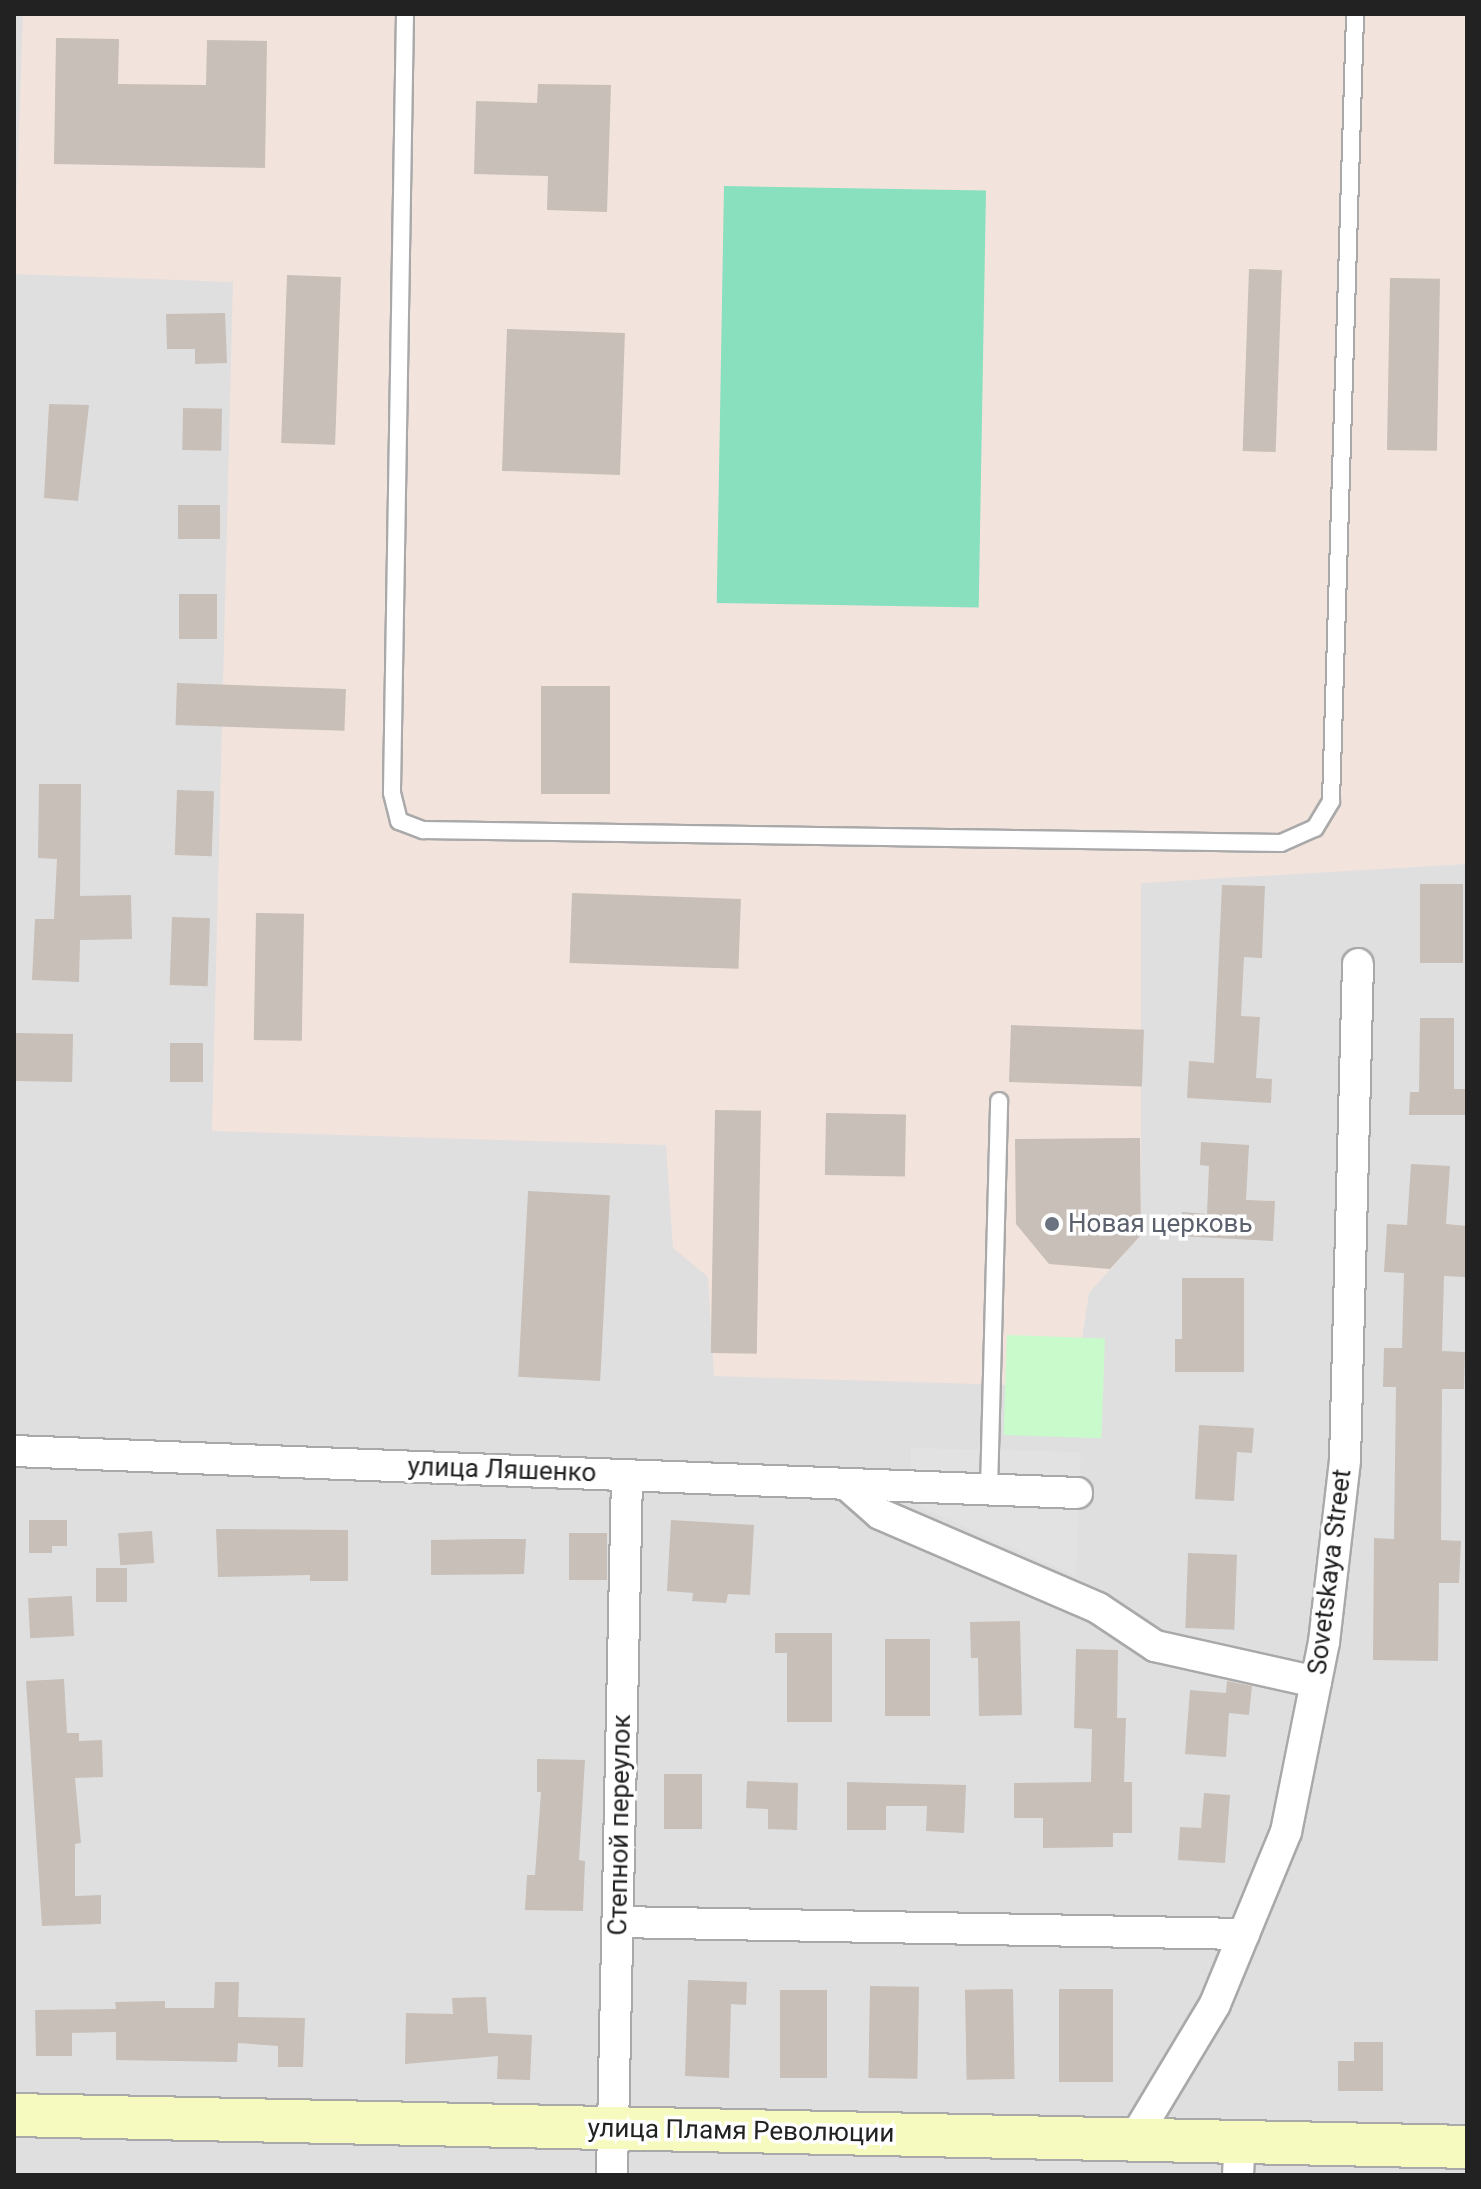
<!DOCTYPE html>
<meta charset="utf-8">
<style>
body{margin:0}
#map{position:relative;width:1481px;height:2189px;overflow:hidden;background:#f2efe9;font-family:Roboto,sans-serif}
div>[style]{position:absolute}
.residential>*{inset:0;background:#e0dfdf;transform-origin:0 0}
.military>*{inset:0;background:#f3e3dd}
.park>*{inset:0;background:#c8facc;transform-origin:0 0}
.pitch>*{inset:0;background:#88e0be;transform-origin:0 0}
.parking>*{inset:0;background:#e2e2e2}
.building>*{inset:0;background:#c7bfb8;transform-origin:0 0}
.roads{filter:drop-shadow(2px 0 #a9a9a9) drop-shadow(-2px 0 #a9a9a9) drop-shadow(0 2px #a9a9a9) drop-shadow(0 -2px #a9a9a9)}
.lane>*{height:16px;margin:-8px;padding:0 8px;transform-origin:8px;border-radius:8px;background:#fff}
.street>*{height:30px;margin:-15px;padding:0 15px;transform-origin:15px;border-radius:15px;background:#fff}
.secondary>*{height:42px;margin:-21px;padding:0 21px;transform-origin:21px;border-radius:21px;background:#f7fabf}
.dots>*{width:22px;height:22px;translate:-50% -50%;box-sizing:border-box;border:4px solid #fff;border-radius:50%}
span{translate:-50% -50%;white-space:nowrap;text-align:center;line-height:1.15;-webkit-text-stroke:7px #fff;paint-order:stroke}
.worship-label{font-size:26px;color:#5b616d}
.left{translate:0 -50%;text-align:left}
.street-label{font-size:26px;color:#222}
.frame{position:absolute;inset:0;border:16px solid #222;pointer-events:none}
</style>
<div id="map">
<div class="residential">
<i style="left:14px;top:14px;width:1453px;height:2161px"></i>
</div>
<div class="military">
<i style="clip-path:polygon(23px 14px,1467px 14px,1467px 864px,1141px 883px,1141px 1235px,1089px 1293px,1075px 1387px,714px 1376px,708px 1277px,673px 1248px,666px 1145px,212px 1131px,233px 282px,14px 274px)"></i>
</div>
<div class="park">
<i style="left:1007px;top:1335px;width:98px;height:100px;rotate:2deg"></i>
</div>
<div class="pitch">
<i style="left:724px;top:186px;width:262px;height:417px;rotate:1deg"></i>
</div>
<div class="parking">
<i style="clip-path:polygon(911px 1448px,1081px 1452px,1076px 1576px,911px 1503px)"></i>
</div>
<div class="building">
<i style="clip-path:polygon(56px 38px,119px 39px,118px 84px,206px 85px,207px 40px,267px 41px,265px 168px,54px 164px)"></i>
<i style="clip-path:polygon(538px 84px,611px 85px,607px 212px,547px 210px,548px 176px,474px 174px,476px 101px,537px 103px)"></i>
<i style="left:1249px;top:269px;width:33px;height:182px;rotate:2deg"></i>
<i style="left:287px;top:275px;width:54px;height:168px;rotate:2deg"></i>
<i style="left:1390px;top:278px;width:50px;height:172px;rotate:1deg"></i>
<i style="clip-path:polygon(225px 313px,227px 363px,195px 364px,195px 349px,167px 349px,166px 314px)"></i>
<i style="left:507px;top:329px;width:118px;height:142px;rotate:2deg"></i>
<i style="clip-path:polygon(49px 404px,89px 405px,78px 501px,44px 498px)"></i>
<i style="left:183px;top:408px;width:39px;height:42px;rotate:1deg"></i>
<i style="left:178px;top:505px;width:42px;height:34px"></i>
<i style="left:179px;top:594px;width:38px;height:45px"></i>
<i style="left:177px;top:683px;width:169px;height:42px;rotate:2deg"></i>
<i style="left:541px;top:686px;width:69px;height:108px"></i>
<i style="clip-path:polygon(39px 784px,81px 784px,80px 896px,131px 895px,132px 939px,80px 940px,79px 982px,32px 980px,35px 919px,54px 919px,57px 859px,38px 858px)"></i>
<i style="left:177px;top:790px;width:37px;height:65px;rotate:2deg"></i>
<i style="left:1420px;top:884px;width:43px;height:79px"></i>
<i style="clip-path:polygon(1222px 885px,1265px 886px,1262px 958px,1244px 957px,1241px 1016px,1260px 1017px,1256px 1078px,1272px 1079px,1271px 1103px,1187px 1098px,1189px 1061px,1214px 1063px)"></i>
<i style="left:572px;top:893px;width:169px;height:70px;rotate:2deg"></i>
<i style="left:256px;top:913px;width:48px;height:127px;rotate:1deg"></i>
<i style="left:172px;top:917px;width:38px;height:68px;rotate:2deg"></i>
<i style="clip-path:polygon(1420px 1018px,1454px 1018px,1454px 1089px,1467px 1089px,1467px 1115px,1409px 1115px,1410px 1092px,1419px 1092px)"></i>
<i style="left:1011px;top:1025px;width:133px;height:57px;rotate:2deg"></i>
<i style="left:16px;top:1033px;width:57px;height:48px;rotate:1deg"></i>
<i style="left:170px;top:1043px;width:33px;height:39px"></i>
<i style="left:715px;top:1110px;width:46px;height:243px;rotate:1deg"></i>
<i style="left:826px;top:1113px;width:80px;height:62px;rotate:1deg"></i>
<i style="clip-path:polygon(1140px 1138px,1141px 1235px,1110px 1269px,1049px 1264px,1016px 1224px,1015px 1139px)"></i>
<i style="clip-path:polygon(1201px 1142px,1249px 1145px,1246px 1200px,1275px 1201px,1273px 1241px,1180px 1236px,1182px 1212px,1207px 1214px,1209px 1166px,1200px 1165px)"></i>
<i style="clip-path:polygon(1411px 1164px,1450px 1166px,1446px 1224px,1467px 1226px,1465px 1277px,1444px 1276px,1442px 1351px,1465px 1352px,1464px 1389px,1442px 1389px,1441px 1540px,1461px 1541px,1459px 1583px,1439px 1583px,1438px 1661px,1373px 1660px,1374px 1538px,1394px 1539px,1396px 1387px,1383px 1387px,1384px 1348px,1402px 1348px,1404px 1273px,1384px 1272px,1387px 1224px,1407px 1225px)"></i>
<i style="left:528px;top:1191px;width:82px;height:186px;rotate:3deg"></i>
<i style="clip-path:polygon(1182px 1278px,1244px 1278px,1244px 1372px,1175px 1372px,1175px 1339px,1182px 1339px)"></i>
<i style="clip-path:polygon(1199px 1425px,1254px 1428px,1252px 1453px,1237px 1452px,1234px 1501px,1195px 1499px)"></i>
<i style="clip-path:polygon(29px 1520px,67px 1520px,67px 1546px,52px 1546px,52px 1553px,29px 1553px)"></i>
<i style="clip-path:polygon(671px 1520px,754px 1525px,750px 1595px,728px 1594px,726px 1603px,692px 1601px,693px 1593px,667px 1591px)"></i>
<i style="clip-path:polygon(216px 1529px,348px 1530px,348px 1581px,310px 1581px,310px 1575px,218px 1577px)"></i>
<i style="left:152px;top:1531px;width:32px;height:34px;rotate:86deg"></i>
<i style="left:569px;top:1533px;width:38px;height:47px"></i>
<i style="clip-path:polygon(491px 1539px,526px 1539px,524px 1574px,431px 1575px,431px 1540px)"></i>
<i style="left:1188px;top:1553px;width:49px;height:75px;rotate:2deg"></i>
<i style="left:96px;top:1568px;width:31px;height:34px"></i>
<i style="left:72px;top:1596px;width:40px;height:44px;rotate:87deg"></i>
<i style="clip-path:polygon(1020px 1621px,1022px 1715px,979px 1716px,978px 1658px,971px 1658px,970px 1622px)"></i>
<i style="clip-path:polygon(775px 1633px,832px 1633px,832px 1722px,787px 1722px,787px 1653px,775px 1653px)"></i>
<i style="left:885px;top:1639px;width:45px;height:77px"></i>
<i style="clip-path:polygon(1076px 1649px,1118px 1650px,1117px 1718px,1126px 1718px,1124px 1782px,1132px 1782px,1132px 1833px,1113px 1833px,1113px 1847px,1043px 1848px,1043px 1818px,1014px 1818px,1014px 1783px,1091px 1782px,1092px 1729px,1074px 1728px)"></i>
<i style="clip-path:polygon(64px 1679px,67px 1733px,79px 1733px,79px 1741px,102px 1740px,103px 1777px,75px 1778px,81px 1843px,75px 1844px,75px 1896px,101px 1895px,101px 1924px,42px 1926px,26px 1681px)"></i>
<i style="clip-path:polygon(1227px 1681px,1252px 1686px,1249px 1715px,1229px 1713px,1226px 1757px,1185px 1754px,1190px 1690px,1226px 1693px)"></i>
<i style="clip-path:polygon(537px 1759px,585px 1760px,579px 1860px,585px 1861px,583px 1911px,525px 1910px,527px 1875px,535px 1875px,541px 1792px,537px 1792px)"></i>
<i style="left:664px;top:1774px;width:38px;height:55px"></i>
<i style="clip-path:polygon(747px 1781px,798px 1783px,797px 1830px,768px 1829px,768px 1809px,746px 1808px)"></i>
<i style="clip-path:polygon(847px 1782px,966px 1785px,964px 1833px,926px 1831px,927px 1806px,886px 1806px,886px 1830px,847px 1830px)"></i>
<i style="clip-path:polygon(1204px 1793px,1230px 1795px,1225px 1863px,1178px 1860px,1180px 1827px,1201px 1828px)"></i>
<i style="clip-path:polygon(688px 1980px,747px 1982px,746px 2005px,731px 2004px,729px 2078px,685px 2076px)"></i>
<i style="clip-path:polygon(215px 1982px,239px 1982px,238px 2017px,305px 2018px,303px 2067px,278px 2067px,278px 2046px,238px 2043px,237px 2062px,116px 2060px,116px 2032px,72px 2033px,72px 2056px,36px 2056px,35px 2010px,116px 2009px,115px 2002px,165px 2001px,165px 2008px,214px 2008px)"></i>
<i style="left:870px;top:1986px;width:49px;height:92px;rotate:1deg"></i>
<i style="left:1013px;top:1989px;width:90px;height:48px;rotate:89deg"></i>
<i style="left:1059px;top:1989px;width:54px;height:93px"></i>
<i style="left:780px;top:1990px;width:47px;height:88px"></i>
<i style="clip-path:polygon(486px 1997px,488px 2033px,532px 2035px,530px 2080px,497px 2079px,498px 2056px,405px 2064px,406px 2013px,453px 2014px,452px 1998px)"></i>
<i style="clip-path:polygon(1354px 2042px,1383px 2042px,1383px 2091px,1338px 2091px,1338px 2061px,1354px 2061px)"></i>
</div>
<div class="roads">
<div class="lane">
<i style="left:405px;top:14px;width:779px;rotate:90.96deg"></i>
<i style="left:392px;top:793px;width:29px;rotate:76deg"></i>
<i style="left:399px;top:821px;width:26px;rotate:21deg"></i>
<i style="left:423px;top:830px;width:858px;rotate:0.87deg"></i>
<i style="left:1281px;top:843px;width:37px;rotate:-24deg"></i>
<i style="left:1315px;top:828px;width:31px;rotate:-59deg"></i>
<i style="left:1331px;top:801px;width:787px;rotate:-88.25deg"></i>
<i style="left:989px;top:1489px;width:388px;rotate:-88.5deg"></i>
</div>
<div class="street">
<i style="left:14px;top:1451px;width:1064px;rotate:2.26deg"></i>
<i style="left:846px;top:1484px;width:45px;rotate:41.4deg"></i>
<i style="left:880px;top:1514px;width:237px;rotate:23.3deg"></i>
<i style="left:1098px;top:1608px;width:69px;rotate:33.7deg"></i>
<i style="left:1155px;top:1646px;width:165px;rotate:12.6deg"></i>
<i style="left:618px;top:1922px;width:626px;rotate:1.1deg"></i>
<i style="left:1134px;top:2139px;width:157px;rotate:-59deg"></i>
<i style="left:1215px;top:2004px;width:186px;rotate:-67.6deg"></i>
<i style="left:1286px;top:1832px;width:194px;rotate:-78.7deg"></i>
<i style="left:1324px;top:1642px;width:183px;rotate:-83.4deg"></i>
<i style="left:1345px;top:1460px;width:496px;rotate:-88.5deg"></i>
<i style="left:612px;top:2175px;width:700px;rotate:-88.77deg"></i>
<i style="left:1238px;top:2175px;width:33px;rotate:-87deg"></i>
</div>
<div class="secondary">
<i style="left:14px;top:2115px;width:1453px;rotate:1.26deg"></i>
</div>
</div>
<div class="dots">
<i style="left:1052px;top:1224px;background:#6b7280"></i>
</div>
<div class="worship-label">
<span class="left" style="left:1068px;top:1224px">Новая церковь</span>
</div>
<div class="street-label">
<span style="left:502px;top:1470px;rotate:2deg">улица Ляшенко</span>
<span style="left:1330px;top:1572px;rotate:-83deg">Sovetskaya Street</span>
<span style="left:620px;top:1825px;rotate:-89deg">Степной переулок</span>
<span style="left:741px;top:2131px;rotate:1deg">улица Пламя Революции</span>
</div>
<div class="frame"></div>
</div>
